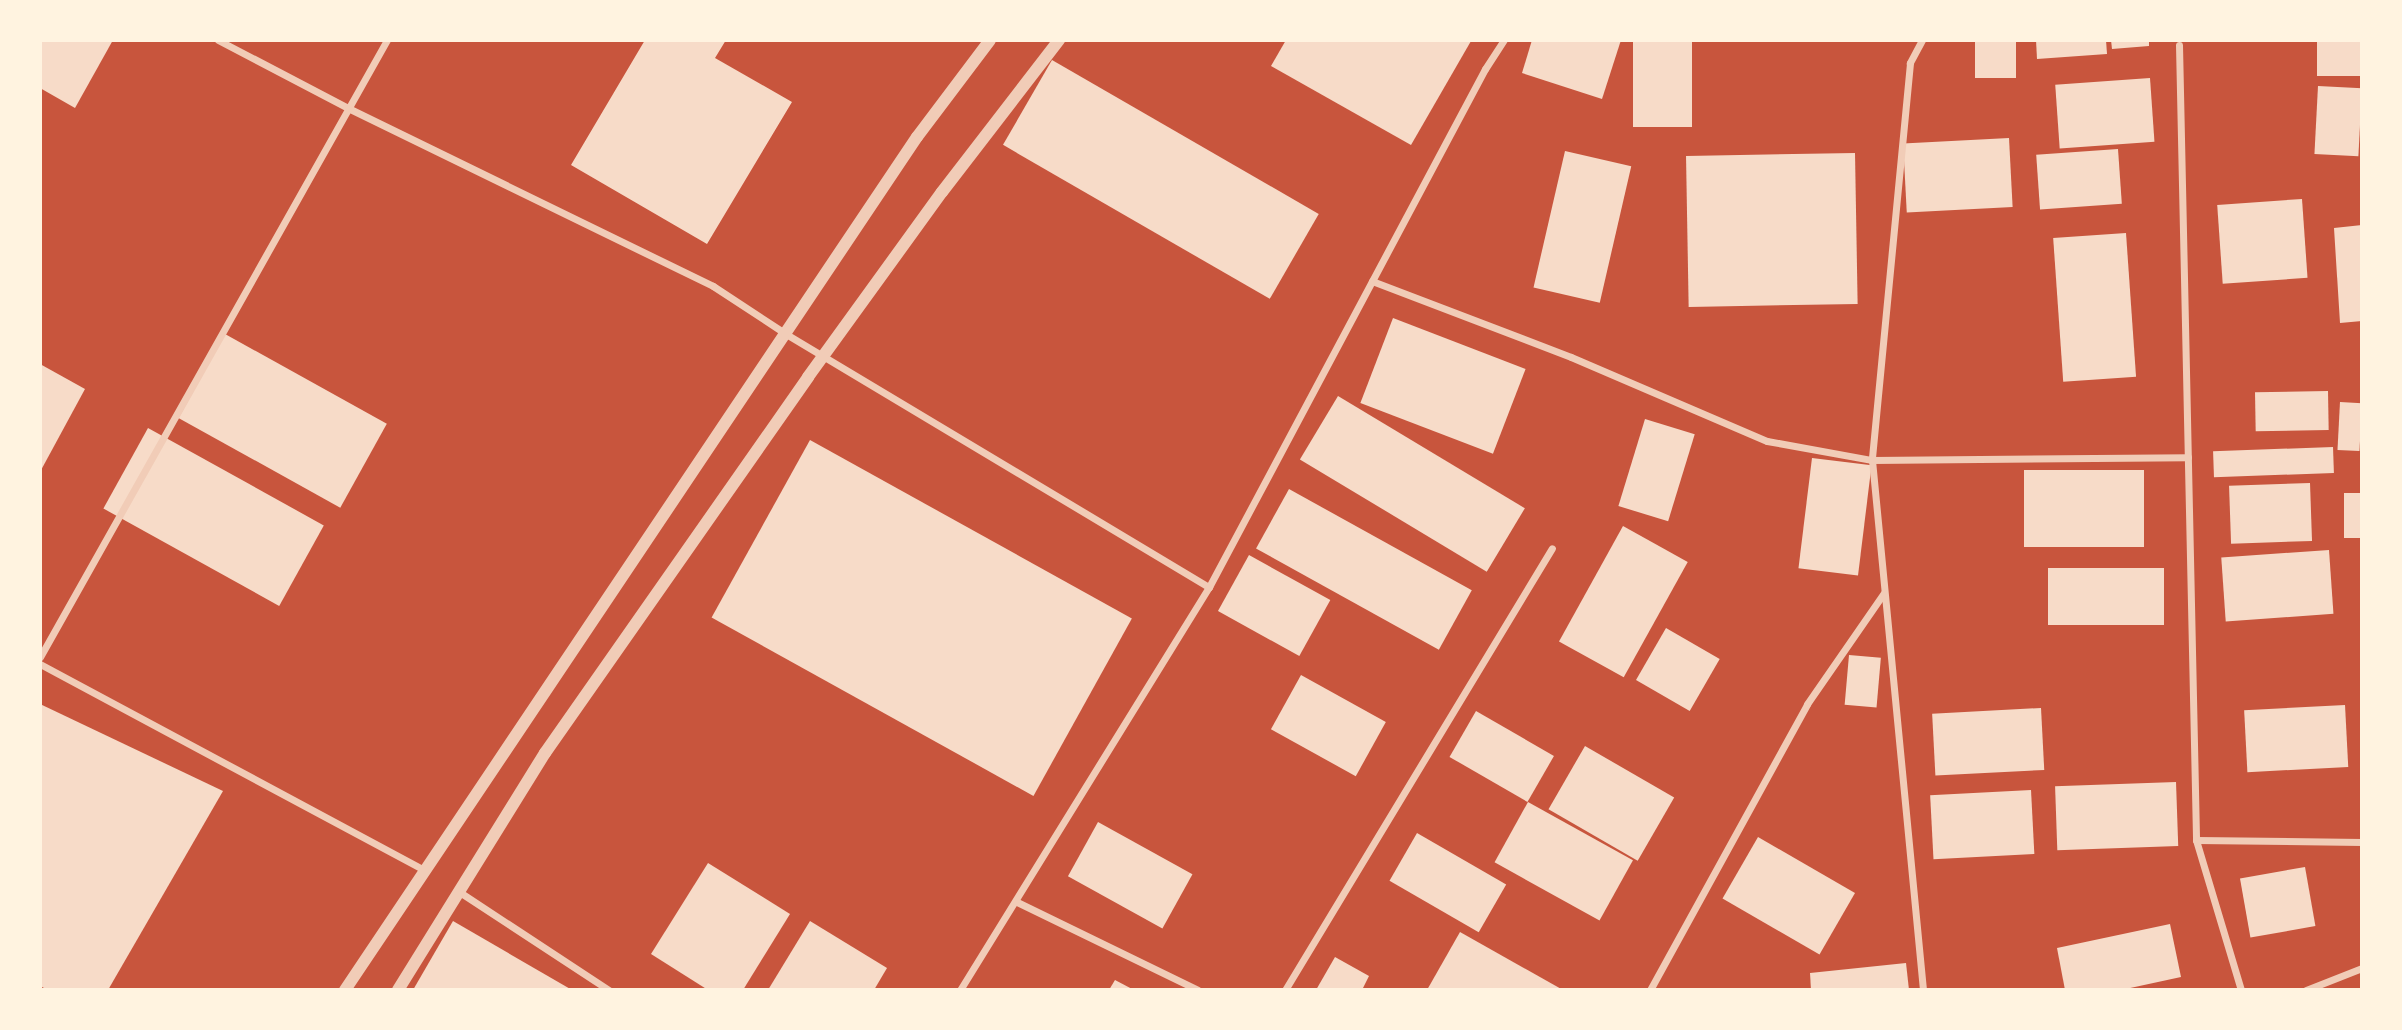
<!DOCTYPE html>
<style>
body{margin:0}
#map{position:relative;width:2402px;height:1030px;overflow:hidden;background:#c8553d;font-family:"Exo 2",sans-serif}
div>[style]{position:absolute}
.building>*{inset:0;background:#f7dbc8;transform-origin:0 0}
.minor>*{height:7px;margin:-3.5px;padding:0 3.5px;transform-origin:3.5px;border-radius:3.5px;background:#f1ccb7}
.tertiary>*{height:12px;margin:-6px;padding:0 6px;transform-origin:6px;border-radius:6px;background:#f1ccb7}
span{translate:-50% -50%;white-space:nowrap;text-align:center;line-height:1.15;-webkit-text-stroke:7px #fff3e0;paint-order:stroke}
.frame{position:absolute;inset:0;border:42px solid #fff3e0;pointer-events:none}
</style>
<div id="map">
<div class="building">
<i style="clip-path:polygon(40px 40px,113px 40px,75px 108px,40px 88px)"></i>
<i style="clip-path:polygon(645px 40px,726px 40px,715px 58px,792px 102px,707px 244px,571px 165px)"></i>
<i style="clip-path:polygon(1286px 40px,1469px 40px,1471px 41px,1411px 145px,1271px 66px)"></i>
<i style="clip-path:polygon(1532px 40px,1621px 40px,1602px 99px,1522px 73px)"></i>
<i style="left:1633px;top:40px;width:59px;height:87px"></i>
<i style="left:1975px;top:40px;width:41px;height:38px"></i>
<i style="clip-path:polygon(2036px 40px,2106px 40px,2107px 54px,2037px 59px)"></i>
<i style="clip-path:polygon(2111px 40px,2149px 40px,2149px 46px,2112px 49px)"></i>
<i style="left:2317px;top:40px;width:45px;height:36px"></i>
<i style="left:1052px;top:60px;width:308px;height:98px;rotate:30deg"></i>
<i style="left:2150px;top:78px;width:64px;height:95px;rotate:86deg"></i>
<i style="left:2318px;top:86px;width:44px;height:68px;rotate:3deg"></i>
<i style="left:2009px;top:138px;width:69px;height:106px;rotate:87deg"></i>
<i style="left:2118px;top:149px;width:55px;height:82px;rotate:86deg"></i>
<i style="left:1565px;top:151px;width:68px;height:140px;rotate:13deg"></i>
<i style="left:1855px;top:153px;width:151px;height:169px;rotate:89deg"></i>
<i style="left:2302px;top:199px;width:79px;height:85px;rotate:86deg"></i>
<i style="clip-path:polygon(2362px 225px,2362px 321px,2340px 323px,2334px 228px)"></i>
<i style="left:2126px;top:233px;width:144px;height:73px;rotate:86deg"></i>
<i style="left:1393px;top:318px;width:142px;height:91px;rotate:21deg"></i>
<i style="left:225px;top:334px;width:185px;height:96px;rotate:29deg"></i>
<i style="clip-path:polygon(40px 364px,85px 389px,40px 472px)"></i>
<i style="left:2328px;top:391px;width:39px;height:73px;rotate:89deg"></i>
<i style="left:1338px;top:396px;width:218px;height:74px;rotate:31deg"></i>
<i style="left:2340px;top:402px;width:22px;height:48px;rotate:3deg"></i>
<i style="left:1645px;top:419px;width:52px;height:91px;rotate:17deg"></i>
<i style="left:148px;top:428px;width:201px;height:92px;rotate:29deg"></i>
<i style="left:810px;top:440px;width:368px;height:203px;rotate:29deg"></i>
<i style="left:2333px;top:447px;width:26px;height:120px;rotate:88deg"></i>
<i style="left:1812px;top:458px;width:60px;height:111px;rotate:7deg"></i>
<i style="left:2024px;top:470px;width:120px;height:77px"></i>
<i style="left:2310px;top:483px;width:58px;height:81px;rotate:88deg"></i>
<i style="left:1289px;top:489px;width:209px;height:68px;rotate:29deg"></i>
<i style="left:2344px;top:493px;width:18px;height:45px"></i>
<i style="left:1623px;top:526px;width:74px;height:132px;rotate:29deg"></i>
<i style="left:2329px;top:550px;width:64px;height:108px;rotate:86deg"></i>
<i style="left:1249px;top:555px;width:93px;height:64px;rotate:29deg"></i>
<i style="left:2048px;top:568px;width:116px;height:57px"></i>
<i style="left:1666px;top:628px;width:62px;height:60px;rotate:30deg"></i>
<i style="left:1849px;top:655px;width:32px;height:50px;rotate:5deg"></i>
<i style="left:1301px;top:675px;width:97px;height:62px;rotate:29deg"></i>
<i style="clip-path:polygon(40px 704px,223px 791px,108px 990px,48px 990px,40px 986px)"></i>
<i style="left:2345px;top:705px;width:62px;height:101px;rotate:87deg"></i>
<i style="left:2041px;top:708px;width:62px;height:109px;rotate:87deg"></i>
<i style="left:1476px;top:711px;width:90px;height:53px;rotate:30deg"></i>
<i style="left:1585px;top:746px;width:103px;height:73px;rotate:30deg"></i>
<i style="left:2176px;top:782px;width:64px;height:121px;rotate:88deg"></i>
<i style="left:2031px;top:790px;width:64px;height:101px;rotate:87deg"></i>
<i style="left:1528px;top:802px;width:120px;height:69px;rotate:29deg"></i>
<i style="left:1098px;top:822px;width:108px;height:62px;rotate:29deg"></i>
<i style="left:1417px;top:833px;width:103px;height:55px;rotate:30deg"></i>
<i style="left:1758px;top:837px;width:112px;height:71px;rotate:30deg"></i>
<i style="clip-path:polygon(708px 863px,790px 914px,743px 990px,708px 990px,651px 954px)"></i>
<i style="left:2305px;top:867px;width:60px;height:66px;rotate:80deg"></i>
<i style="clip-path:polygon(453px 921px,572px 990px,413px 990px)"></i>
<i style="clip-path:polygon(810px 921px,887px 968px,874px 990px,768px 990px)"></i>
<i style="clip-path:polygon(2170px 924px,2181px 977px,2121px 990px,2065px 990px,2057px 948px)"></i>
<i style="clip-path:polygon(1460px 932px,1563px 990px,1427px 990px)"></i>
<i style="clip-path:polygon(1335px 957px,1369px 976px,1362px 990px,1316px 990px)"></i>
<i style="clip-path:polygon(1906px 963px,1909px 990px,1811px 990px,1810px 973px)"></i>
<i style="clip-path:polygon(1115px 980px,1134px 990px,1109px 990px)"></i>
</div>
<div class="minor">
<i style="left:218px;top:40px;width:147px;rotate:27.6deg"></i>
<i style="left:348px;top:108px;width:406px;rotate:26deg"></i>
<i style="left:713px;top:286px;width:87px;rotate:33.3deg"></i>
<i style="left:786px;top:334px;width:493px;rotate:30.9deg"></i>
<i style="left:1922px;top:40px;width:26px;rotate:118deg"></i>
<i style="left:1910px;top:63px;width:399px;rotate:95.5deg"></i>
<i style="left:1872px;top:460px;width:532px;rotate:84.5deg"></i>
<i style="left:2179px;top:45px;width:795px;rotate:88.77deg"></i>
<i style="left:2196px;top:840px;width:157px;rotate:73.3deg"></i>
<i style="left:1372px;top:281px;width:213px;rotate:20.9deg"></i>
<i style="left:1571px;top:357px;width:213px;rotate:23.2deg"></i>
<i style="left:1767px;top:441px;width:107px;rotate:10.3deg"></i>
<i style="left:1872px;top:460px;width:316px;rotate:-0.5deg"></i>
<i style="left:40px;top:657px;width:708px;rotate:-60.65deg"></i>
<i style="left:40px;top:664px;width:436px;rotate:28.2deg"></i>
<i style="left:2196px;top:840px;width:166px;rotate:0.7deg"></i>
<i style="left:458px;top:891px;width:181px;rotate:33.3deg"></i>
<i style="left:1017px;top:902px;width:201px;rotate:25.9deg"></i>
<i style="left:960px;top:990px;width:474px;rotate:-58.3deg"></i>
<i style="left:1209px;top:587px;width:587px;rotate:-61.95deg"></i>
<i style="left:1485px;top:69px;width:35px;rotate:-57deg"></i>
<i style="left:1285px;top:990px;width:516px;rotate:-58.86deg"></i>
<i style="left:1650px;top:990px;width:326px;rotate:-61.2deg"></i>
<i style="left:1807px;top:704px;width:135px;rotate:-55.3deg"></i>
<i style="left:2306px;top:990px;width:60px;rotate:-21.4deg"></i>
</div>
<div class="tertiary">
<i style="left:345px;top:990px;width:1027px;rotate:-56.16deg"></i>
<i style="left:917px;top:137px;width:121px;rotate:-53deg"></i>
<i style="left:398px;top:990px;width:279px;rotate:-58.2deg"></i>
<i style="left:545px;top:753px;width:459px;rotate:-55deg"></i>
<i style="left:808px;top:377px;width:228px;rotate:-54.1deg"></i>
<i style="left:942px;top:192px;width:192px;rotate:-52.4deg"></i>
</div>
<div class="frame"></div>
</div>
